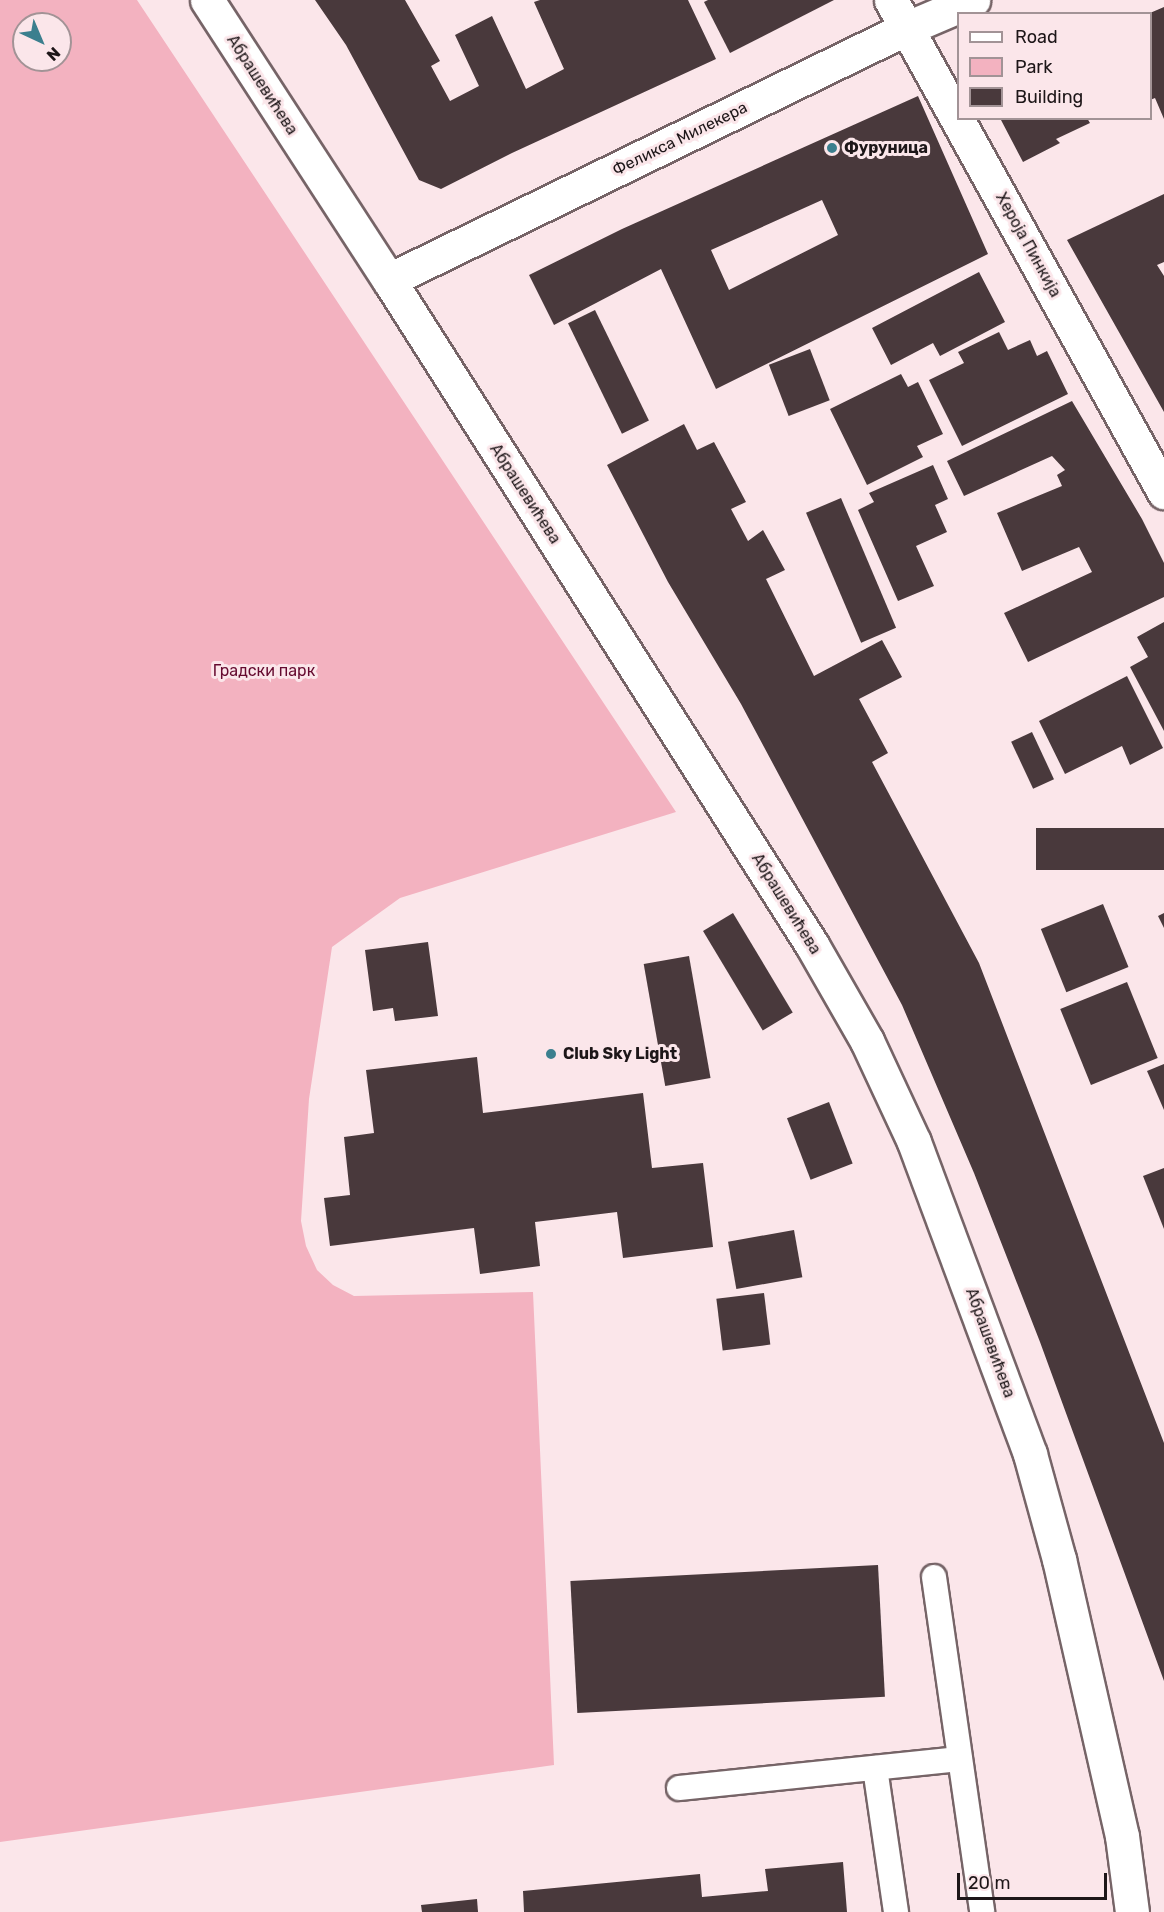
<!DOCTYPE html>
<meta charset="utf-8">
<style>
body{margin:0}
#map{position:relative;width:1164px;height:1912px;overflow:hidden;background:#fbe6ea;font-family:Rubik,sans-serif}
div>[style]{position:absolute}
.green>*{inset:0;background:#f3b2c0}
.building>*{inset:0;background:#49393c;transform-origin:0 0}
.roads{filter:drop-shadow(2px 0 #766467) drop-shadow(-2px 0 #766467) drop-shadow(0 2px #766467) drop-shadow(0 -2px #766467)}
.service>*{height:24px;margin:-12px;padding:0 12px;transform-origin:12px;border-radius:12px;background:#fff}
.minor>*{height:33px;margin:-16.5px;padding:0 16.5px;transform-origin:16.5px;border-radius:16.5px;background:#fff}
.dots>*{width:16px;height:16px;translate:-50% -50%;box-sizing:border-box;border:3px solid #fbe6ea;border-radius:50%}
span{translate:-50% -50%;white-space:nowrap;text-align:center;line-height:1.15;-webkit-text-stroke:6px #fbe6ea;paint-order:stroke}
.street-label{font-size:16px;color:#1d1618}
.poi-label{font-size:16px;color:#1d1618;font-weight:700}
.left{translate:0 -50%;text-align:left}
.park-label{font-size:16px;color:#650a2f}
.legend{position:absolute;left:957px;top:12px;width:195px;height:108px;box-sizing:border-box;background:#fbe6ea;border:2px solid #a29396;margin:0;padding:8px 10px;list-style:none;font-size:18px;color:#1d1618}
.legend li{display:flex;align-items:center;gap:12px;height:30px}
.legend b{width:30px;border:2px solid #a29396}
.north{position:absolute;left:12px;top:12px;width:60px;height:60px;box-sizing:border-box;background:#fbe6ea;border:2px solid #a29396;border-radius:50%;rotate:136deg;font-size:16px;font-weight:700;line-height:24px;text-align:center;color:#1d1618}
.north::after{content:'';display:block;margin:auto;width:21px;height:27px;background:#3b7f8e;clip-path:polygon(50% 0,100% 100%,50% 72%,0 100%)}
.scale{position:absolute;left:957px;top:1873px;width:150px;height:27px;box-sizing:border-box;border:3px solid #1d1618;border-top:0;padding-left:8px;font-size:18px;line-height:21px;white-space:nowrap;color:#1d1618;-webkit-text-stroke:4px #fbe6ea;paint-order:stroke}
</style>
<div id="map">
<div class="green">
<i style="clip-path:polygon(evenodd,0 0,137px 0,676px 812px,400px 898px,332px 947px,309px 1099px,301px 1221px,306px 1246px,317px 1270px,333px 1285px,354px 1296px,533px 1292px,554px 1765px,0 1842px,0 0,24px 24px,60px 24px,60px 60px,24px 60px,24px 24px)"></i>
</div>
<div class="building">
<i style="clip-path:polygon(315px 0,405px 0,440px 61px,431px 66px,450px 101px,479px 86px,455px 35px,492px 16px,526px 89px,564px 69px,534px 2px,540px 0,688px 0,716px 59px,512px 153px,441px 189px,419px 180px,346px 45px)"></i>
<i style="clip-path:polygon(708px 0,834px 0,730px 53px,704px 2px)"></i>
<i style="clip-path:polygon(1164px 7px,1164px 119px,1155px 98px,1150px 100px,1150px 13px)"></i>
<i style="clip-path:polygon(evenodd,918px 96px,988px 254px,716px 389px,661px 269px,554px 325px,529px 275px,622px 229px,918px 96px,822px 200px,838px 235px,729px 290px,711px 250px,822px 200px)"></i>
<i style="clip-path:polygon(996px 118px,1087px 118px,1090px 123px,1056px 139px,1060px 143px,1023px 162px,1001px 120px)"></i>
<i style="clip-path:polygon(1164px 194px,1164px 262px,1157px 265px,1164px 276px,1164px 412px,1067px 240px)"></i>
<i style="clip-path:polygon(979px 272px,1005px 322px,940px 356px,933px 343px,891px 365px,872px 328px)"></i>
<i style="left:595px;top:310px;width:123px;height:30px;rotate:64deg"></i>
<i style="clip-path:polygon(999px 332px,1008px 350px,1030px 340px,1037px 356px,1047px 351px,1068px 394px,962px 446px,929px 380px,964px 363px,958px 352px)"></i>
<i style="left:810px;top:349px;width:55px;height:44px;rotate:69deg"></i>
<i style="clip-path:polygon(901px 374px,908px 387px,918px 382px,943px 434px,917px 446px,923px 457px,867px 485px,830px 409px)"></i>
<i style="clip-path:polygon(1072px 401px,1142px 519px,1164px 563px,1164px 597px,1028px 662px,1004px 613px,1092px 572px,1079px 547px,1022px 571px,997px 513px,1062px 486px,1057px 475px,1065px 470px,1052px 456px,964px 496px,947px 461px)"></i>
<i style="clip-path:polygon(684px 424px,697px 450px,714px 442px,746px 502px,731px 509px,748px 541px,763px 530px,785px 570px,766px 579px,814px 676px,882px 640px,902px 677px,859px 699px,888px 753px,872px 762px,979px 963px,1164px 1443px,1164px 1681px,1040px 1342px,974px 1173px,902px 1005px,741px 704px,668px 582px,607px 465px)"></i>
<i style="clip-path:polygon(933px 465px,948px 499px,935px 505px,947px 532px,916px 546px,934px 586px,898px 601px,858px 510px,874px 502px,869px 493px)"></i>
<i style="left:841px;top:498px;width:141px;height:38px;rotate:67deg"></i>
<i style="clip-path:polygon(1164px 622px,1164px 731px,1130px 667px,1148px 657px,1137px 637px)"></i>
<i style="clip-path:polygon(1127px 676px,1163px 748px,1130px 765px,1122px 746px,1065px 774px,1039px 721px)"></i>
<i style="left:1032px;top:732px;width:52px;height:23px;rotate:65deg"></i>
<i style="left:1164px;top:828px;width:42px;height:128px;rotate:90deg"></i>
<i style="left:1103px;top:904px;width:68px;height:67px;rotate:68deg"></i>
<i style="left:733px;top:913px;width:116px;height:35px;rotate:59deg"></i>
<i style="clip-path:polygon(1164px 913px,1164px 928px,1158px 916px)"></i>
<i style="clip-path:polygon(428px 942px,438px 1016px,395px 1021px,393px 1008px,373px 1011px,365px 950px)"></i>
<i style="left:689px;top:956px;width:124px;height:46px;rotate:80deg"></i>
<i style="left:1127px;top:982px;width:82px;height:72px;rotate:68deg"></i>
<i style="clip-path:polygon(477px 1057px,483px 1113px,643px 1093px,652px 1168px,703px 1163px,713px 1247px,623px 1258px,617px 1212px,535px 1222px,540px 1266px,480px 1274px,474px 1228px,330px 1246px,324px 1198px,350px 1195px,344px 1137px,374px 1133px,366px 1070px)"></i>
<i style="clip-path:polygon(1164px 1064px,1164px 1110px,1147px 1071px)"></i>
<i style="left:829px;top:1102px;width:66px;height:45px;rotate:69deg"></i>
<i style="clip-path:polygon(1164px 1168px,1164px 1229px,1143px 1176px)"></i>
<i style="left:794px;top:1230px;width:48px;height:67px;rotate:80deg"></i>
<i style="left:764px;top:1293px;width:52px;height:48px;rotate:83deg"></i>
<i style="left:878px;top:1565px;width:132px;height:308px;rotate:87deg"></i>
<i style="clip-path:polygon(843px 1862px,847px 1912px,524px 1912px,523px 1891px,700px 1874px,702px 1897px,768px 1891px,765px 1869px)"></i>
<i style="clip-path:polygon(477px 1899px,478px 1912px,422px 1912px,421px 1905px)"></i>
</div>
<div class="roads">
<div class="service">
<i style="left:934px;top:1577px;width:338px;rotate:81.8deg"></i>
<i style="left:875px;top:1768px;width:146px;rotate:81.7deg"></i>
<i style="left:679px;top:1788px;width:282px;rotate:-5.9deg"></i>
</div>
<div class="minor">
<i style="left:207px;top:0;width:334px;rotate:57deg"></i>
<i style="left:389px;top:280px;width:788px;rotate:57.54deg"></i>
<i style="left:812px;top:945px;width:111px;rotate:60.2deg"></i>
<i style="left:867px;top:1041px;width:111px;rotate:65deg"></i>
<i style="left:914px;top:1142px;width:333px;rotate:69.6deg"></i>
<i style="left:1030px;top:1454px;width:109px;rotate:74.6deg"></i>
<i style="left:1059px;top:1559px;width:284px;rotate:77.2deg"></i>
<i style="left:1122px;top:1836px;width:77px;rotate:82.5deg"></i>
<i style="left:891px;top:0;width:563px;rotate:60.98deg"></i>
<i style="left:389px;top:280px;width:576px;rotate:-25.94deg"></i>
<i style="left:907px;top:28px;width:72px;rotate:-23deg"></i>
</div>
</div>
<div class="dots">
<i style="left:832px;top:148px;background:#3b7f8e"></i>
<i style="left:551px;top:1054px;background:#3b7f8e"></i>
</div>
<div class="street-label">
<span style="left:262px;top:85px;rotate:57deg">Абрашевићева</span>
<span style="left:680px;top:139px;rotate:-26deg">Феликса Милекера</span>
<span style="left:1028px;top:245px;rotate:61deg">Хероја Пинкија</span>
<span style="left:525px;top:494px;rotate:57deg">Абрашевићева</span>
<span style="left:786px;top:904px;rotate:58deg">Абрашевићева</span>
<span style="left:990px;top:1343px;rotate:70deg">Абрашевићева</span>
</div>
<div class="poi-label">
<span class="left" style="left:844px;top:148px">Фуруница</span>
<span class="left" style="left:563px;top:1054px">Club Sky Light</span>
</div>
<div class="park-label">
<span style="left:264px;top:671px">Градски парк</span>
</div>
<ul class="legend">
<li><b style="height:8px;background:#fff"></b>Road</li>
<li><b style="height:16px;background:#f3b2c0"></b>Park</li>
<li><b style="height:16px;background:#49393c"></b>Building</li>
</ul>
<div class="north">N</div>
<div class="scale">20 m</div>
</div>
